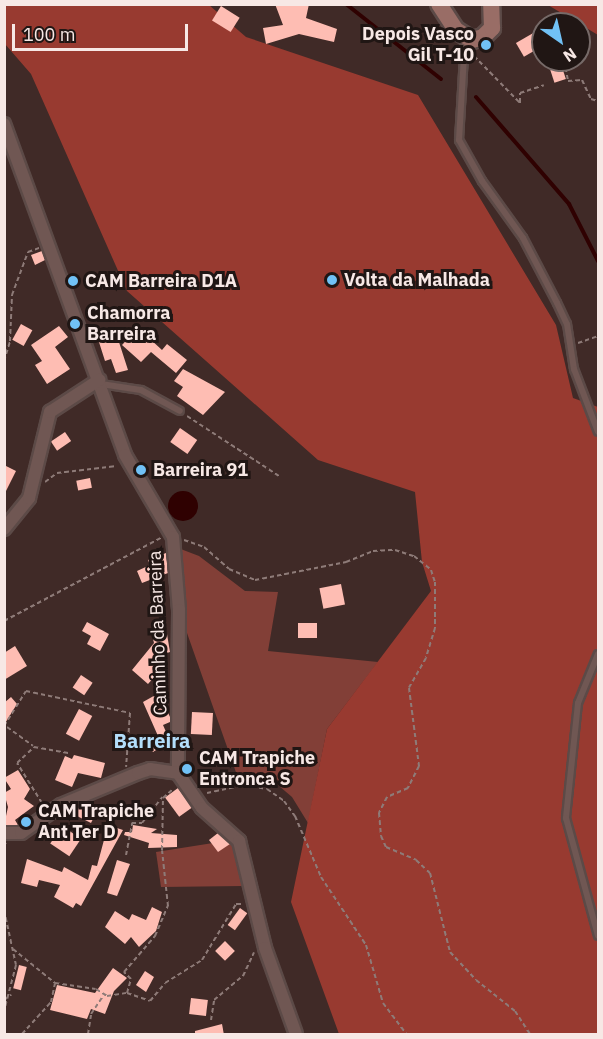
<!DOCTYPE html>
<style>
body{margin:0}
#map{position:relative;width:603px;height:1039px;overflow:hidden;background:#402a27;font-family:"IBM Plex Sans",sans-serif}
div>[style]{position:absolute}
.green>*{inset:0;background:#823f37}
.forest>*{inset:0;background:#983a30}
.water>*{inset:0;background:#2f0101}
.round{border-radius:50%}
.stream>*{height:4px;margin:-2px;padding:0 2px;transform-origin:2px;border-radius:2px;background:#2f0101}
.building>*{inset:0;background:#febdb3;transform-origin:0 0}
.path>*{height:2px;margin-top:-1px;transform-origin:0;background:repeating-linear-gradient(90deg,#8e7b78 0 4.5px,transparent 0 7.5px)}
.roads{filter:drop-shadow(2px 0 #5c4a47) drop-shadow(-2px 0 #5c4a47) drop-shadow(0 2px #5c4a47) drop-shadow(0 -2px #5c4a47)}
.service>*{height:6px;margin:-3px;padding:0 3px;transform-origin:3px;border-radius:3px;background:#705753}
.minor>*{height:12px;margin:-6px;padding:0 6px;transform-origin:6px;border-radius:6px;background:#705753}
.secondary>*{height:16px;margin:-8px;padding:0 8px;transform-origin:8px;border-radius:8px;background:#996d66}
.dots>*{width:16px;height:16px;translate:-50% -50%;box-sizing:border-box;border:3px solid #201614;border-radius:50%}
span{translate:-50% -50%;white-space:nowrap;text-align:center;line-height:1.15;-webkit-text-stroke:6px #201614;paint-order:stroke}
.poi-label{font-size:18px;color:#f7e8e5;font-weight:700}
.right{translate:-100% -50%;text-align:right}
.left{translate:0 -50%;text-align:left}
.street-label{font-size:18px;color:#f7e8e5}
.neighbourhood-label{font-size:20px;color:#b3defb;font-weight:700}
.frame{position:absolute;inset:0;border:6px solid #f7e8e5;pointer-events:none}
.north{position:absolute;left:531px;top:12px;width:60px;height:60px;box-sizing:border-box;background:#201614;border:2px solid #766a68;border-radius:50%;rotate:146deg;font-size:16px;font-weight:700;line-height:24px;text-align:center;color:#f7e8e5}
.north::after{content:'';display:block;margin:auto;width:21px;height:27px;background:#71c1f5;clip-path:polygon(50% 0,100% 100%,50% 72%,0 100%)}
.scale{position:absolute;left:12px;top:24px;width:176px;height:27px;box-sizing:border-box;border:3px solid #f7e8e5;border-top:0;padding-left:8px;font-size:18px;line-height:21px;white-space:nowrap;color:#f7e8e5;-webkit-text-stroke:4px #201614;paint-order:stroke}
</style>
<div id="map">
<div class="green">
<i style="clip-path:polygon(178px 548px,199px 556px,245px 591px,278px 592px,268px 651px,378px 662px,327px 729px,308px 823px,292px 797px,272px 780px,238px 778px,187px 633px)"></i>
<i style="clip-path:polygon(232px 840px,243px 886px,161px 887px,156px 852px)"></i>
</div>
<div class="forest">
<i style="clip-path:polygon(4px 5px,209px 5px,246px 37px,418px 95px,556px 325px,573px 398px,598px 407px,598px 1034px,339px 1034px,291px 902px,327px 729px,431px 591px,422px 562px,415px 492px,318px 460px,127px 291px,31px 74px,5px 44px)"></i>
<i style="clip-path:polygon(548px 5px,598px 5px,598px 35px)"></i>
</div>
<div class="water">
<i class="round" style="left:168px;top:491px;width:30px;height:30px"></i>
</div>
<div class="stream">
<i style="left:346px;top:4px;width:121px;rotate:38.3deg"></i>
<i style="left:476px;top:97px;width:142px;rotate:49deg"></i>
<i style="left:569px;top:204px;width:64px;rotate:63deg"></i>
</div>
<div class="building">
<i style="clip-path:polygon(275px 4px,309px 4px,306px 18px,337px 29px,334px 42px,299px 34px,266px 44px,263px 28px,283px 25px)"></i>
<i style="left:221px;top:6px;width:22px;height:17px;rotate:32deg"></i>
<i style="left:434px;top:27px;width:11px;height:12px;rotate:63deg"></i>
<i style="left:535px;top:32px;width:16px;height:22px;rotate:60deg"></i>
<i style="left:560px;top:61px;width:19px;height:12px;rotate:72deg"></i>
<i style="clip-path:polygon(42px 251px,45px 260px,35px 265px,31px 255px)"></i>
<i style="left:21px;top:324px;width:13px;height:18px;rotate:29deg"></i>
<i style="clip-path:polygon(59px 326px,68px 337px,55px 347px,70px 369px,47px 384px,35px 365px,42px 361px,31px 345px)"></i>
<i style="clip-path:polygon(138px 328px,162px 350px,167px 344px,187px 360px,176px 373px,151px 352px,141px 362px,122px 345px)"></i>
<i style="clip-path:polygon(109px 335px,111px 341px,118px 339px,128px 370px,116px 373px,111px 359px,105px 361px,98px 339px)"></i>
<i style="clip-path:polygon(183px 369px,225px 392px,203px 415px,177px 396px,183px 387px,174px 381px)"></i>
<i style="left:180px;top:428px;width:21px;height:17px;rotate:35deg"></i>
<i style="left:65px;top:432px;width:11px;height:17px;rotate:56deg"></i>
<i style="clip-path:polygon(4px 465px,16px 471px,4px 495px)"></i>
<i style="left:90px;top:478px;width:10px;height:14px;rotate:79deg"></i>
<i style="clip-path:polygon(166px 553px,168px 573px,142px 583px,137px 571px,150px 565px,148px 560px)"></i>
<i style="left:341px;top:584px;width:21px;height:22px;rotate:79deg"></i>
<i style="clip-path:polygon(87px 622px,109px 634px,100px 651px,87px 644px,91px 636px,82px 631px)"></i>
<i style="left:317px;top:623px;width:15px;height:19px;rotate:90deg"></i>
<i style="clip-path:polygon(167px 634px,170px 652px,155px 657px,164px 666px,148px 684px,132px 670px,154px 643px,153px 639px)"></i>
<i style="clip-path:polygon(15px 646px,27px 666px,4px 680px,4px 653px)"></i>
<i style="left:81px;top:675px;width:14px;height:15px;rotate:34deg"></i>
<i style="clip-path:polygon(159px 693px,170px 717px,170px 722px,163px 725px,170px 741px,153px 752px,148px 743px,158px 736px,143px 702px)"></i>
<i style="clip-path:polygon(11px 697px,17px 704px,4px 725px,4px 703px)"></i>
<i style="left:79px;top:709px;width:15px;height:28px;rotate:28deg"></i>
<i style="left:192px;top:712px;width:21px;height:22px;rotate:3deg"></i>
<i style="clip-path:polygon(74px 755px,105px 763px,101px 778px,78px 773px,72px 787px,55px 780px,65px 756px,72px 759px)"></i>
<i style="clip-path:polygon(18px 770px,30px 789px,24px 799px,34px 806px,15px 820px,18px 825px,4px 825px,8px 807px,4px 793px,11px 789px,4px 778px)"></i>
<i style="left:178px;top:788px;width:24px;height:16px;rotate:54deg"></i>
<i style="clip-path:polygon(87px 803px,98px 809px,91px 823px,75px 815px,79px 807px)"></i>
<i style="clip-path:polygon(108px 825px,123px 830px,81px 906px,76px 903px,73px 908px,54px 897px,60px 885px,39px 880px,37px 887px,21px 883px,27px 859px,62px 872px,64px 867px,88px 880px,92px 865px,97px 866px)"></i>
<i style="clip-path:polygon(133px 825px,157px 829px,151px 833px,177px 835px,177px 847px,148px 848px,149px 843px,124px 835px,125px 832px,132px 832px)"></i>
<i style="left:62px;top:826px;width:23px;height:21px;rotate:34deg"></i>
<i style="clip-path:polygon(218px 833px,230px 844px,218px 852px,209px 840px)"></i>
<i style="clip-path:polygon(117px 860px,130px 864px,117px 896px,107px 893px)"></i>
<i style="clip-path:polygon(152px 907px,162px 912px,156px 931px,139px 947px,131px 937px,125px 944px,105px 927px,115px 911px,129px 920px,132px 914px,146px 920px)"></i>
<i style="left:240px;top:908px;width:9px;height:21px;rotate:36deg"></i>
<i style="left:225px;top:941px;width:14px;height:14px;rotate:45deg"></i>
<i style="left:19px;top:965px;width:8px;height:24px;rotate:14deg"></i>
<i style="clip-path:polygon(113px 968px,127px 978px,114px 991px,105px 1014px,91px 1009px,87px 1019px,50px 1010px,57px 985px,95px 993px)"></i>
<i style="clip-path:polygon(145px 971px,154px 977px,146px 992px,136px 985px)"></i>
<i style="left:191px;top:998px;width:17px;height:16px;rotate:7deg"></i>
<i style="clip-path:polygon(222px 1024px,224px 1035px,195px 1035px,195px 1031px)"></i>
</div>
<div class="path">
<i style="left:474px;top:56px;width:66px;rotate:45.6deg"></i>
<i style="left:520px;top:103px;width:10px;rotate:-90deg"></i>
<i style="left:520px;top:93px;width:25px;rotate:-18deg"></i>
<i style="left:564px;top:60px;width:21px;rotate:79deg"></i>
<i style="left:568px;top:81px;width:14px;rotate:-4deg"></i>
<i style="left:582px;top:80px;width:21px;rotate:65deg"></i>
<i style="left:591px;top:99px;width:7px;rotate:16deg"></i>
<i style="left:578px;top:343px;width:21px;rotate:-19deg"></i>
<i style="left:4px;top:361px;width:21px;rotate:-73deg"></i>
<i style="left:10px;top:341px;width:46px;rotate:-87.5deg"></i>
<i style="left:12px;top:295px;width:46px;rotate:-69.6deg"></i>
<i style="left:28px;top:252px;width:12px;rotate:-20deg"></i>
<i style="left:187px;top:416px;width:110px;rotate:33.1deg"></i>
<i style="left:45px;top:482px;width:15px;rotate:-37deg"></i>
<i style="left:57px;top:473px;width:60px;rotate:-6.7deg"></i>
<i style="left:184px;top:540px;width:21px;rotate:19deg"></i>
<i style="left:204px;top:547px;width:33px;rotate:41deg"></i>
<i style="left:229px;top:569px;width:28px;rotate:23deg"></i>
<i style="left:255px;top:580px;width:93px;rotate:-11.2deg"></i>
<i style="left:346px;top:562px;width:29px;rotate:-22deg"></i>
<i style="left:373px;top:551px;width:22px;rotate:-3deg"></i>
<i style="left:395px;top:550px;width:20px;rotate:18deg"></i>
<i style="left:414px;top:556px;width:22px;rotate:39deg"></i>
<i style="left:431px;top:570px;width:13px;rotate:72deg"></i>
<i style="left:435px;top:582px;width:46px;rotate:90deg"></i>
<i style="left:435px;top:628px;width:31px;rotate:107deg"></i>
<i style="left:426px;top:658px;width:34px;rotate:120deg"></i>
<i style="left:409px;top:688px;width:79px;rotate:82.7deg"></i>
<i style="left:419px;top:766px;width:25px;rotate:117deg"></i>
<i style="left:408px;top:788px;width:23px;rotate:157deg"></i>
<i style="left:387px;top:797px;width:18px;rotate:117deg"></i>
<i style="left:379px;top:813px;width:23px;rotate:85deg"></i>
<i style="left:381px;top:836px;width:12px;rotate:66deg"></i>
<i style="left:386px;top:847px;width:33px;rotate:23deg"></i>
<i style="left:416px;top:860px;width:19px;rotate:43deg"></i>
<i style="left:430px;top:873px;width:81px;rotate:75.8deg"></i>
<i style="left:450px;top:952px;width:38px;rotate:47deg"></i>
<i style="left:476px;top:980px;width:50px;rotate:38.5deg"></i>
<i style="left:515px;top:1011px;width:27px;rotate:57deg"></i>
<i style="left:4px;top:621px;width:178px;rotate:-27.9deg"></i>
<i style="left:4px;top:726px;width:41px;rotate:-57.8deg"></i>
<i style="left:26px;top:691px;width:106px;rotate:11.9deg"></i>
<i style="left:130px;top:713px;width:54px;rotate:94.2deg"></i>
<i style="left:7px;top:727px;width:32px;rotate:36deg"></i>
<i style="left:207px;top:793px;width:38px;rotate:-12deg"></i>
<i style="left:244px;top:785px;width:23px;rotate:10deg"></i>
<i style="left:267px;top:789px;width:21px;rotate:35deg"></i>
<i style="left:284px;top:801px;width:19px;rotate:54deg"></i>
<i style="left:295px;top:816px;width:66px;rotate:66.9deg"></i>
<i style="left:321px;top:877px;width:82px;rotate:56.5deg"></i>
<i style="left:366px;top:945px;width:60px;rotate:73.7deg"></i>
<i style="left:383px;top:1003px;width:39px;rotate:53deg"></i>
<i style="left:42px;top:803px;width:47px;rotate:-122deg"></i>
<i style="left:17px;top:763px;width:23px;rotate:-43deg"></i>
<i style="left:34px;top:747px;width:36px;rotate:10deg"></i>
<i style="left:4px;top:851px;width:8px;rotate:-76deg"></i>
<i style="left:126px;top:855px;width:33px;rotate:-79deg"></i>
<i style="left:132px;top:823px;width:10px"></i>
<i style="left:142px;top:823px;width:33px;rotate:-52deg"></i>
<i style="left:4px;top:910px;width:56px;rotate:77.7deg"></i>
<i style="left:16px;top:965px;width:48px;rotate:104.6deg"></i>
<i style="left:13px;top:949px;width:54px;rotate:39deg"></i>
<i style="left:55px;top:983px;width:41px;rotate:8.3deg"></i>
<i style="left:96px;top:989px;width:13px;rotate:32deg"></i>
<i style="left:107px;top:996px;width:20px;rotate:-9deg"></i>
<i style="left:127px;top:993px;width:24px;rotate:19deg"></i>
<i style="left:150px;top:1001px;width:23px;rotate:-50deg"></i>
<i style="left:165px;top:983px;width:44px;rotate:-31.9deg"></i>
<i style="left:202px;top:960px;width:66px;rotate:-58.7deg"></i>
<i style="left:236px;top:904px;width:6px"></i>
<i style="left:127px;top:993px;width:15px;rotate:-74deg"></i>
<i style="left:131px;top:979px;width:10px;rotate:-135deg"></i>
<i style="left:124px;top:972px;width:48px;rotate:-49.3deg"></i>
<i style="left:155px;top:936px;width:33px;rotate:-67deg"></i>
<i style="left:168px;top:906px;width:56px;rotate:-96.1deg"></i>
<i style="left:162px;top:850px;width:52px;rotate:-88.9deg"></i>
<i style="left:163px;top:798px;width:15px;rotate:-42deg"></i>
<i style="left:4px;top:1000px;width:9px;rotate:-36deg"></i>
<i style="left:211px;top:1020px;width:20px;rotate:-81deg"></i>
<i style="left:214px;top:1000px;width:38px;rotate:-40deg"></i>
<i style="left:243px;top:976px;width:26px;rotate:-65deg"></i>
<i style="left:22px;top:1034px;width:43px;rotate:-47.8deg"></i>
<i style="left:51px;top:1002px;width:19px;rotate:-78deg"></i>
<i style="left:88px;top:1034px;width:20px;rotate:-81deg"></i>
<i style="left:91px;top:1014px;width:23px;rotate:-56deg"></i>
</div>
<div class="roads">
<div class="service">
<i style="left:465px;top:39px;width:101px;rotate:93.4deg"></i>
<i style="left:459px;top:140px;width:47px;rotate:60.7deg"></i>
<i style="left:482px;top:181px;width:70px;rotate:54.3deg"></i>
<i style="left:523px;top:238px;width:73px;rotate:62.4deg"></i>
<i style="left:557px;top:303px;width:23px;rotate:65deg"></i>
<i style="left:567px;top:324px;width:46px;rotate:81.2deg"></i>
<i style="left:574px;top:369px;width:67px;rotate:69.1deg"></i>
<i style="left:101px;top:384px;width:40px;rotate:8.5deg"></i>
<i style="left:141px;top:390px;width:44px;rotate:28.3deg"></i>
<i style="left:598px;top:654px;width:53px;rotate:112.2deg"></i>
<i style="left:578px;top:703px;width:116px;rotate:96deg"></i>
<i style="left:566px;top:818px;width:122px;rotate:74.8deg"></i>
</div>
<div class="minor">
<i style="left:4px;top:124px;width:352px;rotate:69.9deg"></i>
<i style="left:125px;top:455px;width:95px;rotate:59.7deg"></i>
<i style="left:173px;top:537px;width:73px;rotate:85.3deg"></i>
<i style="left:179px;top:610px;width:163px;rotate:90.4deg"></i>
<i style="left:178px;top:773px;width:42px;rotate:55.6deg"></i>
<i style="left:202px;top:808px;width:50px;rotate:41.7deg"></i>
<i style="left:239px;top:841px;width:110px;rotate:76.3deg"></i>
<i style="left:265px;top:948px;width:91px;rotate:70.2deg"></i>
<i style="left:4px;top:529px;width:40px;rotate:-51deg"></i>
<i style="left:29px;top:498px;width:89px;rotate:-76.3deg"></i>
<i style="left:50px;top:412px;width:59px;rotate:-33.1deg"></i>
<i style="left:4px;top:833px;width:17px"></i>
<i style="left:21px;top:833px;width:49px;rotate:-35deg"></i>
<i style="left:61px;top:805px;width:83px;rotate:-22.6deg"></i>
<i style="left:138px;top:773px;width:13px;rotate:-18deg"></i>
<i style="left:150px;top:769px;width:28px;rotate:8deg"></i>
</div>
<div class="secondary">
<i style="left:439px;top:4px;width:31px;rotate:57deg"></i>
<i style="left:456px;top:30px;width:19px;rotate:32deg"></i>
<i style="left:472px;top:40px;width:11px;rotate:-15deg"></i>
<i style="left:483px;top:37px;width:13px;rotate:-45deg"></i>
<i style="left:492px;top:28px;width:24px;rotate:-92deg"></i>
</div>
</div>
<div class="dots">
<i style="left:486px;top:45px;background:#71c1f5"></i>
<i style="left:332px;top:280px;background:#71c1f5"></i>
<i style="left:73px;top:281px;background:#71c1f5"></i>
<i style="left:75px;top:324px;background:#71c1f5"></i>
<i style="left:141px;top:470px;background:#71c1f5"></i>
<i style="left:187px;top:769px;background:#71c1f5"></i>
<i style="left:26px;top:822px;background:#71c1f5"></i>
</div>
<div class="poi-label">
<span class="right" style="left:474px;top:45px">Depois Vasco<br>Gil T-10</span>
<span class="left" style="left:344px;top:280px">Volta da Malhada</span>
<span class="left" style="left:85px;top:281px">CAM Barreira D1A</span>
<span class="left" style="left:87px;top:324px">Chamorra<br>Barreira</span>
<span class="left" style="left:153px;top:470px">Barreira 91</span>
<span class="left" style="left:199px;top:769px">CAM Trapiche<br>Entronca S</span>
<span class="left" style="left:38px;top:822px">CAM Trapiche<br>Ant Ter D</span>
</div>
<div class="street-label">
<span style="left:158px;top:633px;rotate:-92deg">Caminho da Barreira</span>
</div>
<div class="neighbourhood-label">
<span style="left:152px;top:740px">Barreira</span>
</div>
<div class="frame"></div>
<div class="north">N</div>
<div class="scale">100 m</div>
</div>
